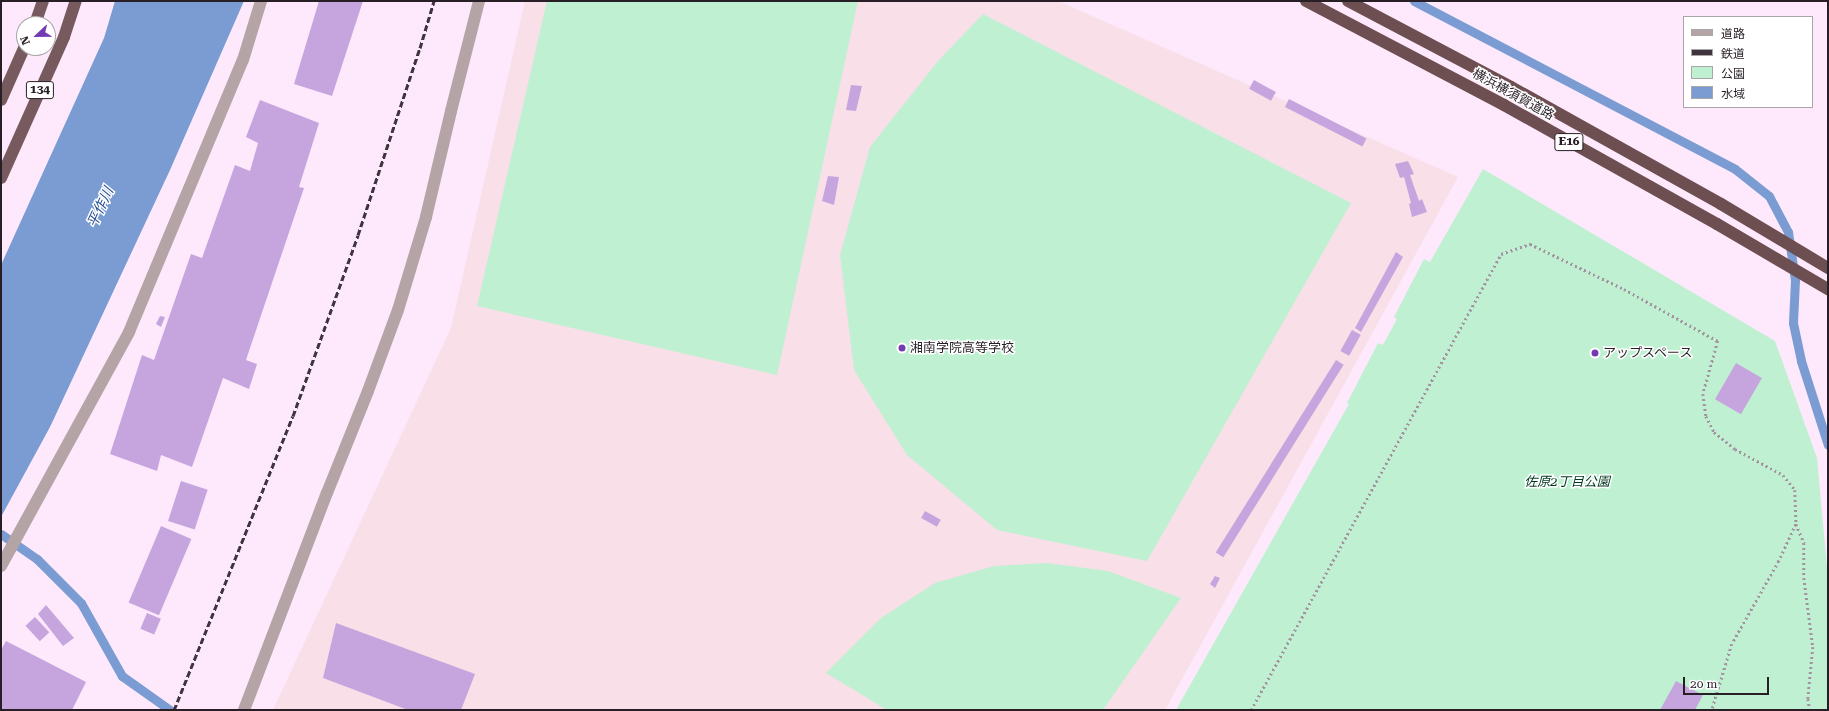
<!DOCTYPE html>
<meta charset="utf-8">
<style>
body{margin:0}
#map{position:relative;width:1829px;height:711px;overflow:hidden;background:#fde9fb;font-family:"Roboto Serif","Noto Sans JP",serif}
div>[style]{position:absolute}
.education>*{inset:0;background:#f8dfe8}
.green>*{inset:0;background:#c0f0d2}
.water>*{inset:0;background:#7b9cd3}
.stream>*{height:9px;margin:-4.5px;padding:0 4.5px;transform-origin:4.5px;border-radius:4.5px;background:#7b9cd3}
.building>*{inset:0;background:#c6a5df;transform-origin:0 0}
.path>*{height:2.5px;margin-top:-1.25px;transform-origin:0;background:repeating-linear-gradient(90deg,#a393a1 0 2px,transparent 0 5px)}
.minor>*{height:12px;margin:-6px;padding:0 6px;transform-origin:6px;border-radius:6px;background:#b4a4a5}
.tertiary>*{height:12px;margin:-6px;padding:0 6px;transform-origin:6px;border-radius:6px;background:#b4a4a5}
.trunk>*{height:12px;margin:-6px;padding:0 6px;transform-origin:6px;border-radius:6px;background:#765a5d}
.motorway>*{height:12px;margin:-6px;padding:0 6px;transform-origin:6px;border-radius:6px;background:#6d4f52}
.rail>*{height:3px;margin-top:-1.5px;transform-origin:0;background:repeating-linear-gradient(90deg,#3e343d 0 6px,transparent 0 9px)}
.dots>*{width:11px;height:11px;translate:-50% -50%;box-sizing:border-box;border:2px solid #fff;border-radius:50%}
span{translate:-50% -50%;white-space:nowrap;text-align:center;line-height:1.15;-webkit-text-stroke:3px #fff;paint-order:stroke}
.shield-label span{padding:1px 3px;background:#fff;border:1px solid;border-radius:3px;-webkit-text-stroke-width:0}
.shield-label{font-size:12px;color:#271e26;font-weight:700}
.street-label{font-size:13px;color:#271e26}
.poi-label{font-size:13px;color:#271e26}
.left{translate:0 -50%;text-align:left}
.park-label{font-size:13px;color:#00381f;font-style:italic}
.water-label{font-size:14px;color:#244c8e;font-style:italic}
.frame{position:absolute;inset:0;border:2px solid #271e26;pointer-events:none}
.legend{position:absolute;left:1683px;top:16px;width:130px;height:92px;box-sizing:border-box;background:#fff;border:1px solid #a9a5a8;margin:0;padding:5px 7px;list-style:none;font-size:12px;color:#271e26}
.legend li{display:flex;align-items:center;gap:8px;height:20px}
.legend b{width:20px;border:1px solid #a9a5a8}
.north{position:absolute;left:16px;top:16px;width:40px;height:40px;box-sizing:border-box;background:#fff;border:1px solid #a9a5a8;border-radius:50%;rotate:248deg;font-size:11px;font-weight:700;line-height:16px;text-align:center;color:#271e26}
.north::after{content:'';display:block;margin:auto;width:14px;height:18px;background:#723bb2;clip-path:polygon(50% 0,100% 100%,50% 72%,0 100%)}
.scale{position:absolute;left:1683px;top:677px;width:86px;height:18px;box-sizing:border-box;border:2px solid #271e26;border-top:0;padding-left:5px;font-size:12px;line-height:14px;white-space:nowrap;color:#271e26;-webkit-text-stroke:3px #fff;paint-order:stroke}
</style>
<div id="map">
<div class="education">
<i style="clip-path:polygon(525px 1px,1058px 1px,1458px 177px,1165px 710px,273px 710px,451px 328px)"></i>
</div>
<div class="green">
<i style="clip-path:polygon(547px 1px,858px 1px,777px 375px,477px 306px)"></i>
<i style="clip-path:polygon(983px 14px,1351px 203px,1147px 561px,997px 530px,907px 455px,854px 370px,840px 255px,870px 147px,938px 61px)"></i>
<i style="clip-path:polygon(1483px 169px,1775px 341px,1817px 458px,1828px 578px,1828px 710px,1176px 710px,1349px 404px,1347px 403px,1378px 343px,1383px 345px,1397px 319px,1394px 317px,1424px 259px,1430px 262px)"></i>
<i style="clip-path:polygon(1047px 563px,1108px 571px,1181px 598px,1103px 710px,887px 710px,826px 673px,881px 618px,935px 583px,994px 566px)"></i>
</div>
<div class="water">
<i style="clip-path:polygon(115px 1px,244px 1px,170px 170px,50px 427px,1px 517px,1px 265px,104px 38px)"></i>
</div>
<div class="stream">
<i style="left:1414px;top:1px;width:362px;rotate:27.6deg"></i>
<i style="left:1735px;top:169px;width:43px;rotate:38.5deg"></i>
<i style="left:1769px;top:196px;width:41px;rotate:62.2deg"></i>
<i style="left:1788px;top:232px;width:49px;rotate:81.7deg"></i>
<i style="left:1795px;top:280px;width:43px;rotate:92.7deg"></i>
<i style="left:1793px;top:323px;width:39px;rotate:78deg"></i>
<i style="left:1801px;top:361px;width:88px;rotate:72.2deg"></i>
<i style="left:1px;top:534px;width:44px;rotate:34.8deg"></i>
<i style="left:37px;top:559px;width:62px;rotate:45deg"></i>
<i style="left:81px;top:603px;width:84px;rotate:60.7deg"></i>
<i style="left:122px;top:676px;width:59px;rotate:35.3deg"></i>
</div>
<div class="building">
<i style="clip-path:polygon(319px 1px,363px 1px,332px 96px,294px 84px)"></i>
<i style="left:1254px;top:80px;width:25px;height:10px;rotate:29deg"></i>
<i style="clip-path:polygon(851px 85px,862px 86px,856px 111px,846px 110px)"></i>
<i style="left:1289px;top:99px;width:87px;height:9px;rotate:27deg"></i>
<i style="clip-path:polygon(260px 100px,319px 123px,299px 187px,304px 188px,246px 360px,257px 364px,249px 389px,223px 378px,192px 467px,161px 455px,157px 471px,110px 454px,142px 355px,154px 360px,191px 254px,202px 258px,235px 165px,250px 171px,258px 143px,246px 137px)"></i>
<i style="clip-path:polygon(1408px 161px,1414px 174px,1410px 175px,1419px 201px,1422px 199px,1427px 212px,1412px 217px,1409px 204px,1411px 203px,1404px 177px,1400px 178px,1395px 164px)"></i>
<i style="clip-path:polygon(828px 176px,839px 177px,834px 205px,822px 201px)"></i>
<i style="clip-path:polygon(1396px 252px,1403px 257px,1361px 332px,1355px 328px)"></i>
<i style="clip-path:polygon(160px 316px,165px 317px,161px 327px,156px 324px)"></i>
<i style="left:1352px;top:330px;width:10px;height:24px;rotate:29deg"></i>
<i style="left:1336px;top:360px;width:9px;height:227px;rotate:32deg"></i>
<i style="left:1736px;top:363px;width:30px;height:42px;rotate:30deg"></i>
<i style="left:181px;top:481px;width:28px;height:42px;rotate:18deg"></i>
<i style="left:925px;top:511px;width:18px;height:8px;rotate:29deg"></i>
<i style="left:161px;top:526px;width:33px;height:83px;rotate:23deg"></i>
<i style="clip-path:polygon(1215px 576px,1220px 578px,1215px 588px,1210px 584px)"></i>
<i style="clip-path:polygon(46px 605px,74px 638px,63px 646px,38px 614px)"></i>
<i style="left:147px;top:613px;width:15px;height:17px;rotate:23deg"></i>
<i style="left:35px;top:617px;width:21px;height:13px;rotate:47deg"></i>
<i style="clip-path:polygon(336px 623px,475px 674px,461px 710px,408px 710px,323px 678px)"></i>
<i style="clip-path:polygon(6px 641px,86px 682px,72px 710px,1px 710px,1px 650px)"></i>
<i style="clip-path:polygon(1676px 681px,1703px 695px,1695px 710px,1660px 710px)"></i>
</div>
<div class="path">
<i style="left:1796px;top:524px;width:21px;rotate:67deg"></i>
<i style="left:1804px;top:543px;width:35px;rotate:90deg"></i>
<i style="left:1804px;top:578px;width:70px;rotate:82.6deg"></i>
<i style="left:1813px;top:647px;width:52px;rotate:95.5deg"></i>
<i style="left:1808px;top:699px;width:11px;rotate:80deg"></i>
<i style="left:1251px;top:710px;width:520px;rotate:-61.27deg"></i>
<i style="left:1501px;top:254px;width:31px;rotate:-19deg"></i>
<i style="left:1530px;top:244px;width:104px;rotate:25.6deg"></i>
<i style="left:1624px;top:289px;width:107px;rotate:29deg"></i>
<i style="left:1718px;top:341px;width:55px;rotate:105.8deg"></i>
<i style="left:1703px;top:394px;width:22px;rotate:82deg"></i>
<i style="left:1706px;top:416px;width:18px;rotate:63deg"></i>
<i style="left:1714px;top:432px;width:27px;rotate:39deg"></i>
<i style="left:1735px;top:449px;width:55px;rotate:28.4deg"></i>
<i style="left:1783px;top:475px;width:19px;rotate:51deg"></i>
<i style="left:1795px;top:490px;width:34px;rotate:88deg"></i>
<i style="left:1796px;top:524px;width:41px;rotate:114.7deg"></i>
<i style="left:1779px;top:561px;width:95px;rotate:119.5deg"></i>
<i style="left:1732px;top:644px;width:69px;rotate:106.9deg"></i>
</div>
<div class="minor">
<i style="left:1px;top:566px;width:267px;rotate:-61.3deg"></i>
<i style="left:129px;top:332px;width:295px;rotate:-67.3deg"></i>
<i style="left:243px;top:60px;width:62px;rotate:-73deg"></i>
</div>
<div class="tertiary">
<i style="left:244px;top:710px;width:232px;rotate:-69.1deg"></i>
<i style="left:327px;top:493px;width:110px;rotate:-68.1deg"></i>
<i style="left:368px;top:391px;width:86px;rotate:-69.7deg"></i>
<i style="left:398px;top:310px;width:97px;rotate:-73.2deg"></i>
<i style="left:426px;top:217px;width:109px;rotate:-76.7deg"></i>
<i style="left:451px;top:111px;width:114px;rotate:-75.7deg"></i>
</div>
<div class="trunk">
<i style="left:35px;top:24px;width:24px;rotate:-71deg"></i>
<i style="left:1px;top:100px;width:57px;rotate:-66.1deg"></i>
<i style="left:1px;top:178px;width:154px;rotate:-65.9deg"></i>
<i style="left:64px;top:37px;width:38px;rotate:-72deg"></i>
</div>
<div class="motorway">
<i style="left:1306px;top:1px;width:224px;rotate:27.7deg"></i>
<i style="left:1504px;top:105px;width:244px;rotate:29.2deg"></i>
<i style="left:1717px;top:224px;width:129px;rotate:30.4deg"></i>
<i style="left:1348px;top:1px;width:184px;rotate:27.8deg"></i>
<i style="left:1511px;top:87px;width:240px;rotate:29.1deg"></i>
<i style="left:1721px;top:204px;width:125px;rotate:30.9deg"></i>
</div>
<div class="rail">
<i style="left:174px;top:710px;width:317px;rotate:-68deg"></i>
<i style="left:293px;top:416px;width:192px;rotate:-70.2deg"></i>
<i style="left:358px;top:235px;width:197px;rotate:-71.7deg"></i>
<i style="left:420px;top:48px;width:49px;rotate:-73.4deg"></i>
</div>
<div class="dots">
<i style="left:902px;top:348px;background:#723bb2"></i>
<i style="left:1595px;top:353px;background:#723bb2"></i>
</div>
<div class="shield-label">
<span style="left:40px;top:90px">134</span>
<span style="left:1569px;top:142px">E16</span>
</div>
<div class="street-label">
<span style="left:1513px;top:95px;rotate:29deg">横浜横須賀道路</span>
</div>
<div class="poi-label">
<span class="left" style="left:910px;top:348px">湘南学院高等学校</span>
<span class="left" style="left:1603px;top:353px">アップスペース</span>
</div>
<div class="park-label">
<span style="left:1567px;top:482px">佐原2丁目公園</span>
</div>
<div class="water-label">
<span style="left:100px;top:207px;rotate:-65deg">平作川</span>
</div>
<div class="frame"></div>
<ul class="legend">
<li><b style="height:5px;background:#b4a4a5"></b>道路</li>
<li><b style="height:5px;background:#3e343d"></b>鉄道</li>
<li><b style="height:11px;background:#c0f0d2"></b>公園</li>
<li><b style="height:11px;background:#7b9cd3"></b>水域</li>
</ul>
<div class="north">N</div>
<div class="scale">20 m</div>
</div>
